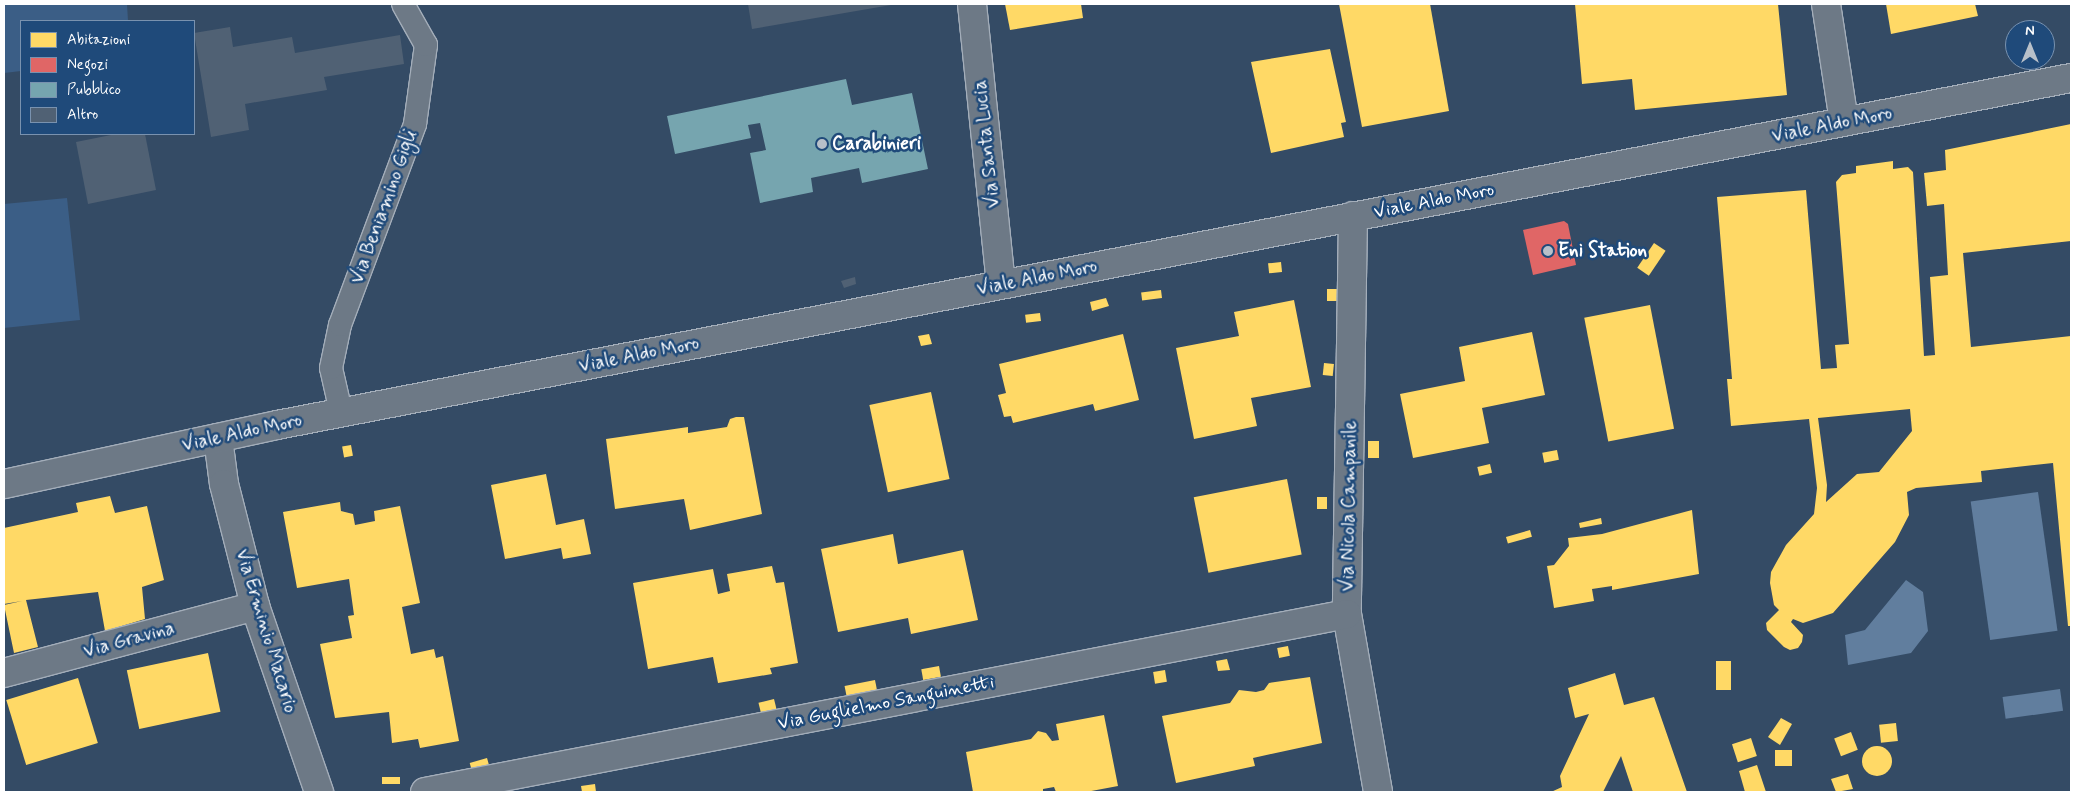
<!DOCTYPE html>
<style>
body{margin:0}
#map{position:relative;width:2075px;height:796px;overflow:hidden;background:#344b65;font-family:Mynerve,sans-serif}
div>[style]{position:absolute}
.green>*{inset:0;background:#3b5e86}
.water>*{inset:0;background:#617e9e;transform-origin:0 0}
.homes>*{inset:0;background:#ffd966;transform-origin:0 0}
.round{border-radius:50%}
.shops>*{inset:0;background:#e06666}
.public>*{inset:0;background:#76a5af}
.building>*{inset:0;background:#506174}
.roads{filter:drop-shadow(1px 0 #a4aeba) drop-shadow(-1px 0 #a4aeba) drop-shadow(0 1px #a4aeba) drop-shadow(0 -1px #a4aeba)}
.lane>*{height:22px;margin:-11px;padding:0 11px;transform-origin:11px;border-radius:11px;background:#6d7986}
.street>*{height:28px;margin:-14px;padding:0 14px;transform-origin:14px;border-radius:14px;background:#6d7986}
.secondary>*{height:28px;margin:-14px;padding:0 14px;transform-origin:14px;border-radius:14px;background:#6d7986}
.dots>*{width:14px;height:14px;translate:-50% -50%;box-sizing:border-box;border:2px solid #1f4a7a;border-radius:50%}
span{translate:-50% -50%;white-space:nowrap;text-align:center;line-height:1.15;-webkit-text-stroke:5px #1f4a7a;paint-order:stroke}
.street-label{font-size:19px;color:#fff}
.poi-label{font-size:19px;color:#fff;font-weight:700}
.left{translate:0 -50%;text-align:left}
.frame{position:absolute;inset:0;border:5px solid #fff;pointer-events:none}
.legend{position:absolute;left:20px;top:20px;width:175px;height:115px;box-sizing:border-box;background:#1f4a7a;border:1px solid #7992af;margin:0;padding:6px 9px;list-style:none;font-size:15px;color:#fff}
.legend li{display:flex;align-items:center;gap:10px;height:25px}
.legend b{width:25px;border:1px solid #7992af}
.north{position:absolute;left:2005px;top:20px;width:50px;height:50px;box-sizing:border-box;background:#1f4a7a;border:1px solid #7992af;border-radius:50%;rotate:0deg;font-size:14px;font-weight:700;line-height:20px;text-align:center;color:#fff}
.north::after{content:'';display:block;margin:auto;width:18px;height:22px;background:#b8c0c9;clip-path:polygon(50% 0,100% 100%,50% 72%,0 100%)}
</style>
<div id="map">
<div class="green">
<i style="clip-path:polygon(4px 4px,127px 4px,128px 21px,21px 21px,21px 71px,4px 73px)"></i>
<i style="clip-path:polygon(67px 198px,80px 320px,4px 328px,4px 204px)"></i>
</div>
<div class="water">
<i style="left:2038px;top:492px;width:140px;height:68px;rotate:82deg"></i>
<i style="clip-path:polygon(1906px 580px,1923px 592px,1928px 631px,1911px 653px,1848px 665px,1845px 635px,1865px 630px)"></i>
<i style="left:2060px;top:689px;width:22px;height:58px;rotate:82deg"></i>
</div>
<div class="homes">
<i style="clip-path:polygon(1005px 4px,1081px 4px,1083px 18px,1010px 30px)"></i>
<i style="clip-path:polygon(1339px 4px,1430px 4px,1449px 111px,1362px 127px)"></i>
<i style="clip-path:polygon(1575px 4px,1778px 4px,1787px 95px,1635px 110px,1632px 79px,1582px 84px)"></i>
<i style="clip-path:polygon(1886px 4px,1975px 4px,1978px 16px,1891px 34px)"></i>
<i style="clip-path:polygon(1330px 49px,1346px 122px,1341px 123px,1344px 137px,1271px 153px,1251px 62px)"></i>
<i style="clip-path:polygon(evenodd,2071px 124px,2071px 241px,1963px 253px,1971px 347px,2071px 336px,2071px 626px,2068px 626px,2053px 463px,1981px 471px,1982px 482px,1916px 488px,1907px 492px,1909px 515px,1895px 542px,1833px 613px,1803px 623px,1793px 619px,1791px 622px,1803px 635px,1802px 642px,1798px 648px,1790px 650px,1784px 647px,1767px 630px,1766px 623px,1779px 610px,1774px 605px,1770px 583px,1771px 572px,1786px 545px,1814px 514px,1817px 488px,1809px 419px,1731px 426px,1727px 379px,1732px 379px,1717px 197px,1806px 190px,1821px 369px,1837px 368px,1835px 345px,1849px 344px,1836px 182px,1842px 175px,1856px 173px,1856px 166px,1893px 161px,1893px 169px,1908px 167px,1913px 172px,1924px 356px,1935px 355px,1930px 277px,1948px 275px,1944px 204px,1927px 206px,1924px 173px,1946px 170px,1945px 150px,2071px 124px,1910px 409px,1912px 431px,1879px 472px,1857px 474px,1826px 502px,1827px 485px,1818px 418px,1910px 409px)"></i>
<i style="left:1654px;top:243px;width:14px;height:30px;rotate:34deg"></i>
<i style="left:1281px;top:262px;width:10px;height:13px;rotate:84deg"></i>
<i style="left:1327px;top:289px;width:10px;height:12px"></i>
<i style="left:1161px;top:290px;width:8px;height:20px;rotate:83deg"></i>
<i style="clip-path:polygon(1106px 298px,1109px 306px,1092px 311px,1090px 302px)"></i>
<i style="clip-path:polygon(1294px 300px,1311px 387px,1251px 398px,1257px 426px,1194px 439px,1176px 348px,1239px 336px,1234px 312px)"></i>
<i style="left:1650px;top:305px;width:126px;height:67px;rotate:79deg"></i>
<i style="left:1040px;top:313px;width:8px;height:15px;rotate:83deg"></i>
<i style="clip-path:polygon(1532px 332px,1545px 395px,1482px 408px,1489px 443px,1413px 458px,1400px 394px,1465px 381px,1459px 347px)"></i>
<i style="clip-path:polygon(929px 334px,932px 344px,921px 346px,918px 336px)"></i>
<i style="clip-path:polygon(1123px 334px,1139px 400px,1095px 411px,1093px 404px,1013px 423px,1011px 416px,1004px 417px,998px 395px,1006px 393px,999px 364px)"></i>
<i style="left:1324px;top:363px;width:10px;height:12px;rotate:6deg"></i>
<i style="left:931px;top:392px;width:89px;height:63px;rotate:78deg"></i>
<i style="clip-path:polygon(736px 417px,744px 417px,762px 514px,690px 530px,684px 499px,615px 509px,606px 439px,688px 427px,688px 433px,727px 427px,730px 419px)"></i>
<i style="left:1368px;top:441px;width:11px;height:17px"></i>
<i style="left:351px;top:445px;width:11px;height:9px;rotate:80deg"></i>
<i style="left:1557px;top:450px;width:10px;height:15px;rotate:79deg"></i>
<i style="left:1490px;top:464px;width:9px;height:13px;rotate:77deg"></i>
<i style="clip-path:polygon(546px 474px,556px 525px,584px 519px,591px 554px,563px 559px,561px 548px,505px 559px,491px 485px)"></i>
<i style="left:1287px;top:479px;width:77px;height:95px;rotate:79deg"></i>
<i style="clip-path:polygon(110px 496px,115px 513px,147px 506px,164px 580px,142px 587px,145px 619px,105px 631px,98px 592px,26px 600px,38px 647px,14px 653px,4px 605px,22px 601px,4px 604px,4px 528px,78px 512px,76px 503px)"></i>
<i style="left:1317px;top:497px;width:10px;height:12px"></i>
<i style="clip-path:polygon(340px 502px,341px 511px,353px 514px,355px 525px,375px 521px,374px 511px,400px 506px,420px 603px,402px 607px,411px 654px,434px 649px,436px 658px,443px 656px,459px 741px,420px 748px,418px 739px,392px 743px,389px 712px,335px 718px,320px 644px,352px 638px,348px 616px,354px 615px,349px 579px,297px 588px,283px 512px)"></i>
<i style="clip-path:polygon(1692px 510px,1699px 574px,1612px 590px,1612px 586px,1592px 589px,1594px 601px,1554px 608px,1547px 566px,1554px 565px,1569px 546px,1568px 538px,1602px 534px)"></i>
<i style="clip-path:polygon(1601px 518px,1602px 524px,1580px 528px,1579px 523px)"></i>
<i style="left:1530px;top:530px;width:7px;height:25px;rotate:74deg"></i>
<i style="clip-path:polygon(893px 534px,898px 564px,963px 550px,978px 620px,911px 634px,908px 618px,838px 632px,821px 549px)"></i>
<i style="clip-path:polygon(772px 566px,776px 583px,784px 582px,798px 663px,770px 668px,772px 674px,718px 683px,713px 657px,648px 669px,633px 583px,713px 569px,718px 594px,730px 591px,727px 574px)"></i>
<i style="left:1288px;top:646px;width:10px;height:11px;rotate:79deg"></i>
<i style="left:208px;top:653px;width:60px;height:83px;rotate:78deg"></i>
<i style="clip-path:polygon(1227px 659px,1230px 670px,1218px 671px,1216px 661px)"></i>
<i style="left:1716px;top:661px;width:15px;height:29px"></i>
<i style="left:939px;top:666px;width:11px;height:18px;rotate:80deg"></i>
<i style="left:1165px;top:670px;width:12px;height:12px;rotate:81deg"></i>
<i style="clip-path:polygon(1615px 673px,1624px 705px,1654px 697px,1687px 792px,1633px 792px,1621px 756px,1603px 792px,1551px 792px,1562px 787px,1560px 776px,1589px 714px,1575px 718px,1568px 688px)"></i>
<i style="clip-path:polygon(1310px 677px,1322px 743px,1253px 758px,1255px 766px,1176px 783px,1162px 716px,1230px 703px,1239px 690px,1256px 692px,1264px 690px,1269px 683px)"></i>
<i style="left:78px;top:678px;width:68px;height:75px;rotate:73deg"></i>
<i style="left:875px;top:680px;width:10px;height:31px;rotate:79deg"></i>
<i style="left:774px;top:699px;width:12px;height:16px;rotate:76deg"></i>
<i style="clip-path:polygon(1104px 715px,1118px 786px,1086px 792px,1056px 792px,1054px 787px,1043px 789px,1043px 792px,973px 792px,966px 752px,1031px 739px,1038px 731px,1046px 733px,1052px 741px,1059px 740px,1056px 724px)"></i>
<i style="clip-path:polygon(1781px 718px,1792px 724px,1780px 745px,1768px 737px)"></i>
<i style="left:1896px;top:723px;width:18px;height:17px;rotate:84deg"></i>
<i style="left:1851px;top:732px;width:19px;height:18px;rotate:69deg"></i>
<i style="left:1751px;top:738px;width:19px;height:20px;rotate:72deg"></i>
<i class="round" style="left:1862px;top:746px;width:30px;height:30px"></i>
<i style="left:1775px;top:750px;width:17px;height:16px"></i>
<i style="left:487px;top:758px;width:7px;height:18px;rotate:74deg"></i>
<i style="clip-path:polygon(1757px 765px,1766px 792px,1745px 792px,1739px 771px)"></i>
<i style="clip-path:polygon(1848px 774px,1853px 789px,1836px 792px,1831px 779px)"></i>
<i style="left:400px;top:777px;width:7px;height:18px;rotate:90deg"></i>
<i style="clip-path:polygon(595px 784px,596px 792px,582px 792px,581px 786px)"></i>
</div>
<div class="shops">
<i style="clip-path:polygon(1564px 221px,1568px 224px,1576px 265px,1533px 275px,1523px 230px)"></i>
</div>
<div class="public">
<i style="clip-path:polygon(846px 79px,852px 105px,912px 93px,928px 169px,862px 183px,859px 168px,811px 178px,813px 192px,760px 203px,750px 153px,766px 150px,760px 123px,748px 125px,751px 138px,675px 154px,667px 116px)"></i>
</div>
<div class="building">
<i style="clip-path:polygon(748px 4px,891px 4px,891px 5px,752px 29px)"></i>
<i style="clip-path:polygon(230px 27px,233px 47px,292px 37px,295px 53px,400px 35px,404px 64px,324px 77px,327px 90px,245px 104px,249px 130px,211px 137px,194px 33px)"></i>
<i style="clip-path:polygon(116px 134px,145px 134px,156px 190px,88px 204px,76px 142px)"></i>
<i style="clip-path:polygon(855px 277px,856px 284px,844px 288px,841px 281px)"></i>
</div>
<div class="roads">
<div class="lane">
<i style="left:341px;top:412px;width:45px;rotate:-102.8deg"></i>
<i style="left:331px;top:368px;width:44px;rotate:-78.2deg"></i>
<i style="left:340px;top:325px;width:215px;rotate:-69.5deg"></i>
<i style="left:415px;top:124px;width:80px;rotate:-82.1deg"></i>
<i style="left:426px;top:45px;width:47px;rotate:-119.3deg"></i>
</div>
<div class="street">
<i style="left:972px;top:4px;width:281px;rotate:84.1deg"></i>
<i style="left:1826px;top:4px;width:119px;rotate:81.3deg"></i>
<i style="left:1353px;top:216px;width:398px;rotate:90.9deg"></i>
<i style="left:1347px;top:614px;width:181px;rotate:80.1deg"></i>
<i style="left:218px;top:438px;width:46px;rotate:82.6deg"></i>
<i style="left:224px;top:484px;width:126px;rotate:75.7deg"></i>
<i style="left:255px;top:606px;width:197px;rotate:71deg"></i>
<i style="left:4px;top:673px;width:260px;rotate:-14.9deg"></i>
<i style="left:425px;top:792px;width:939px;rotate:-10.93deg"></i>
</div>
<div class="secondary">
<i style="left:4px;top:484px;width:279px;rotate:-12.2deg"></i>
<i style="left:277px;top:425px;width:1827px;rotate:-10.95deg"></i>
</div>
</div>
<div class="dots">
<i style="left:822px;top:144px;background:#b8c0c9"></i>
<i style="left:1548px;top:251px;background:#b8c0c9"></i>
</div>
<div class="street-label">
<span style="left:1832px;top:125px;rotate:-11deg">Viale Aldo Moro</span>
<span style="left:987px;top:144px;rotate:-96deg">Via Santa Lucia</span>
<span style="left:1434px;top:201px;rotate:-11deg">Viale Aldo Moro</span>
<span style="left:384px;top:207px;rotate:-70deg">Via Beniamino Gigli</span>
<span style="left:1037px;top:278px;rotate:-11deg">Viale Aldo Moro</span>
<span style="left:639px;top:355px;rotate:-11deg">Viale Aldo Moro</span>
<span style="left:242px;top:433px;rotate:-12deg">Viale Aldo Moro</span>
<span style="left:1349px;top:506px;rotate:-89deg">Via Nicola Campanile</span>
<span style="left:266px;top:631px;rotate:73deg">Via Erminio Macario</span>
<span style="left:129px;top:640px;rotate:-15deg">Via Gravina</span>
<span style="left:886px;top:703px;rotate:-11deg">Via Guglielmo Sanguinetti</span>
</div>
<div class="poi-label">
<span class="left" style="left:832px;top:144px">Carabinieri</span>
<span class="left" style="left:1558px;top:251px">Eni Station</span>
</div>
<div class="frame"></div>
<ul class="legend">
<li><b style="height:14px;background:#ffd966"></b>Abitazioni</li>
<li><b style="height:14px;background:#e06666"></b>Negozi</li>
<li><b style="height:14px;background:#76a5af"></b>Pubblico</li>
<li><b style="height:14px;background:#506174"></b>Altro</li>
</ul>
<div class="north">N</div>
</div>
